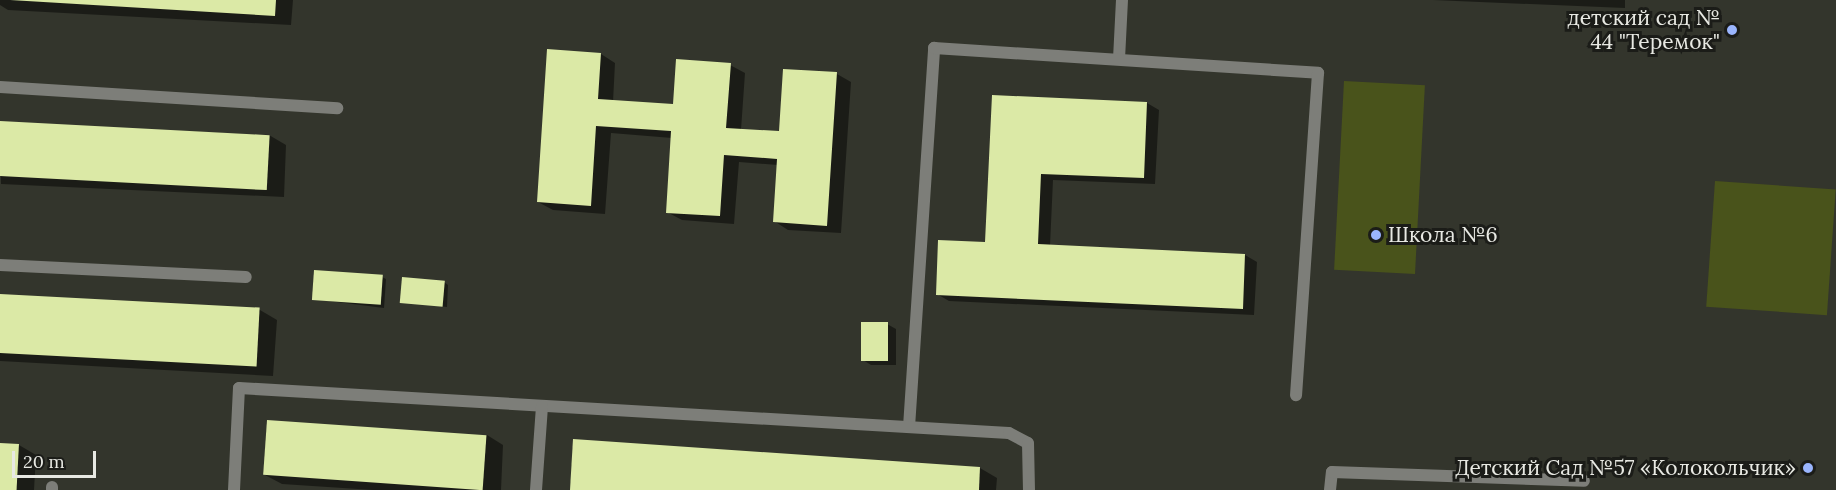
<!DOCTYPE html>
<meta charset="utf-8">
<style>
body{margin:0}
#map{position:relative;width:1836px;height:490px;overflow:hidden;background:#33352c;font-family:Lora,serif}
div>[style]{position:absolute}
.green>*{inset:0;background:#49531b;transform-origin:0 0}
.shadow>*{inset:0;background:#0007}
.building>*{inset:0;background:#dbe9a6;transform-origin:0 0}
.service>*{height:12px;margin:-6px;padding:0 6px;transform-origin:6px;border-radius:6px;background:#7d7e79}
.dots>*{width:16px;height:16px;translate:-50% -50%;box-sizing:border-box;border:3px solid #1b1c18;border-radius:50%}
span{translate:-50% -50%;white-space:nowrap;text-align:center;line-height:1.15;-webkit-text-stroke:6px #1b1c18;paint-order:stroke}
.poi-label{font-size:21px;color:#e8e9e3}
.right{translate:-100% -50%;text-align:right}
.left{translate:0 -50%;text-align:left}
.scale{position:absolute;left:12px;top:451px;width:84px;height:27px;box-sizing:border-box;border:3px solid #e8e9e3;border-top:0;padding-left:8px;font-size:18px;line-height:21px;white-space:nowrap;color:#e8e9e3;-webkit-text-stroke:4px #1b1c18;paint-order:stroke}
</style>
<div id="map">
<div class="green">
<i style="left:1344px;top:81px;width:81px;height:189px;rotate:3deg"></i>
<i style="left:1715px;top:181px;width:121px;height:126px;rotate:4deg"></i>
</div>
<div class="shadow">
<i style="clip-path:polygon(0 0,293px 0,291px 25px,8px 10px,0 5px)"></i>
<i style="clip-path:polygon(1433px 0,1625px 0,1625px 8px)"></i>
<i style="clip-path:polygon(548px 51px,601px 54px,615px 63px,613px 102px,675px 106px,730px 65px,745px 73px,741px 130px,780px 133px,837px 74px,851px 82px,841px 233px,788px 230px,774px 221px,778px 165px,739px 162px,734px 224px,682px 220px,667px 212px,672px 138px,611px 133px,605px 214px,553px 210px,538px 202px)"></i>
<i style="clip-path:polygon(993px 96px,1147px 103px,1159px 110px,1155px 184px,1053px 180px,1050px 246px,1245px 255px,1257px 262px,1254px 315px,949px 301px,937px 294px,987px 244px)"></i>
<i style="clip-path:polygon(0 123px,269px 135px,286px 145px,284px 197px,1px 184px)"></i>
<i style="clip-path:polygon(382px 277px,386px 279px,384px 308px,313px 299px)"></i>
<i style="clip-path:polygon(444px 282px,448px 285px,447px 307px,402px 302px)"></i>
<i style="clip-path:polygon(0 296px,260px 310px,277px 320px,273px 376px,0 361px)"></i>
<i style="clip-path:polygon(887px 324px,896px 329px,896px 365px,871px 365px,863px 360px)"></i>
<i style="clip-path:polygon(487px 435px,503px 445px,501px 490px,373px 490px,282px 484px,265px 475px)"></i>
<i style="clip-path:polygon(0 444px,19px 445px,36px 455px,34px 490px,0 490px)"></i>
<i style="clip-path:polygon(980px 468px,997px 478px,996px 490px,572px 490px)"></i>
</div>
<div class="building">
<i style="clip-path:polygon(10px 0,276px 0,275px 16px)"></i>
<i style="clip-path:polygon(547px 49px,601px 53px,598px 99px,673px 104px,676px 59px,731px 63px,726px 128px,779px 131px,783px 69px,837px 72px,827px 226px,773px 222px,777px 159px,724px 155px,720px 216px,666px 213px,671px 131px,596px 126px,591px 206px,537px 202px)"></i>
<i style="clip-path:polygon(992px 95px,1147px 102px,1144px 178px,1041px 174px,1038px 244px,1245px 254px,1243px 309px,936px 295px,938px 240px,985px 242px)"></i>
<i style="left:0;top:121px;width:270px;height:55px;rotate:3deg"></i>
<i style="left:314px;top:270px;width:69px;height:30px;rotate:4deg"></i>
<i style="left:402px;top:277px;width:43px;height:26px;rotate:5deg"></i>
<i style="left:0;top:294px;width:260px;height:59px;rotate:3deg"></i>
<i style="left:861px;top:322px;width:27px;height:39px"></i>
<i style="left:267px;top:420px;width:220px;height:55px;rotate:4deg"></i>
<i style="clip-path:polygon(573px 439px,980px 467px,979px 490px,570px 490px)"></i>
<i style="left:0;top:443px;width:19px;height:47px;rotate:3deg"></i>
</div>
<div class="service">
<i style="left:1119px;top:59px;width:59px;rotate:-87.1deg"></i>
<i style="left:0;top:87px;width:338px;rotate:3.6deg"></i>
<i style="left:0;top:265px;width:246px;rotate:2.8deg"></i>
<i style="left:909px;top:427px;width:380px;rotate:-86.2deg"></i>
<i style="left:934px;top:48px;width:385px;rotate:3.7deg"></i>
<i style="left:1318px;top:73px;width:323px;rotate:93.9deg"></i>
<i style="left:52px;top:490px;width:3px;rotate:-90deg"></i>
<i style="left:234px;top:490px;width:102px;rotate:-87.2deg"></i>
<i style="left:239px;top:388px;width:771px;rotate:3.34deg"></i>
<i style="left:1009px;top:433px;width:21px;rotate:28deg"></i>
<i style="left:1028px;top:443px;width:47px;rotate:88.8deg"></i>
<i style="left:536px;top:490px;width:84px;rotate:-85.9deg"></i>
<i style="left:1330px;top:490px;width:18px;rotate:-84deg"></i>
<i style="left:1332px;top:472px;width:252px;rotate:2deg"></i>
</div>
<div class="dots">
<i style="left:1732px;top:30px;background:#9ab5fd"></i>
<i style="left:1376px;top:235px;background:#9ab5fd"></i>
<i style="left:1808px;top:468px;background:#9ab5fd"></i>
</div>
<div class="poi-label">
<span class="right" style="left:1720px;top:30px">детский сад №<br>44 "Теремок"</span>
<span class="left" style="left:1388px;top:235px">Школа №6</span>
<span class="right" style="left:1796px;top:468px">Детский Сад №57 «Колокольчик»</span>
</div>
<div class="scale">20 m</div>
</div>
